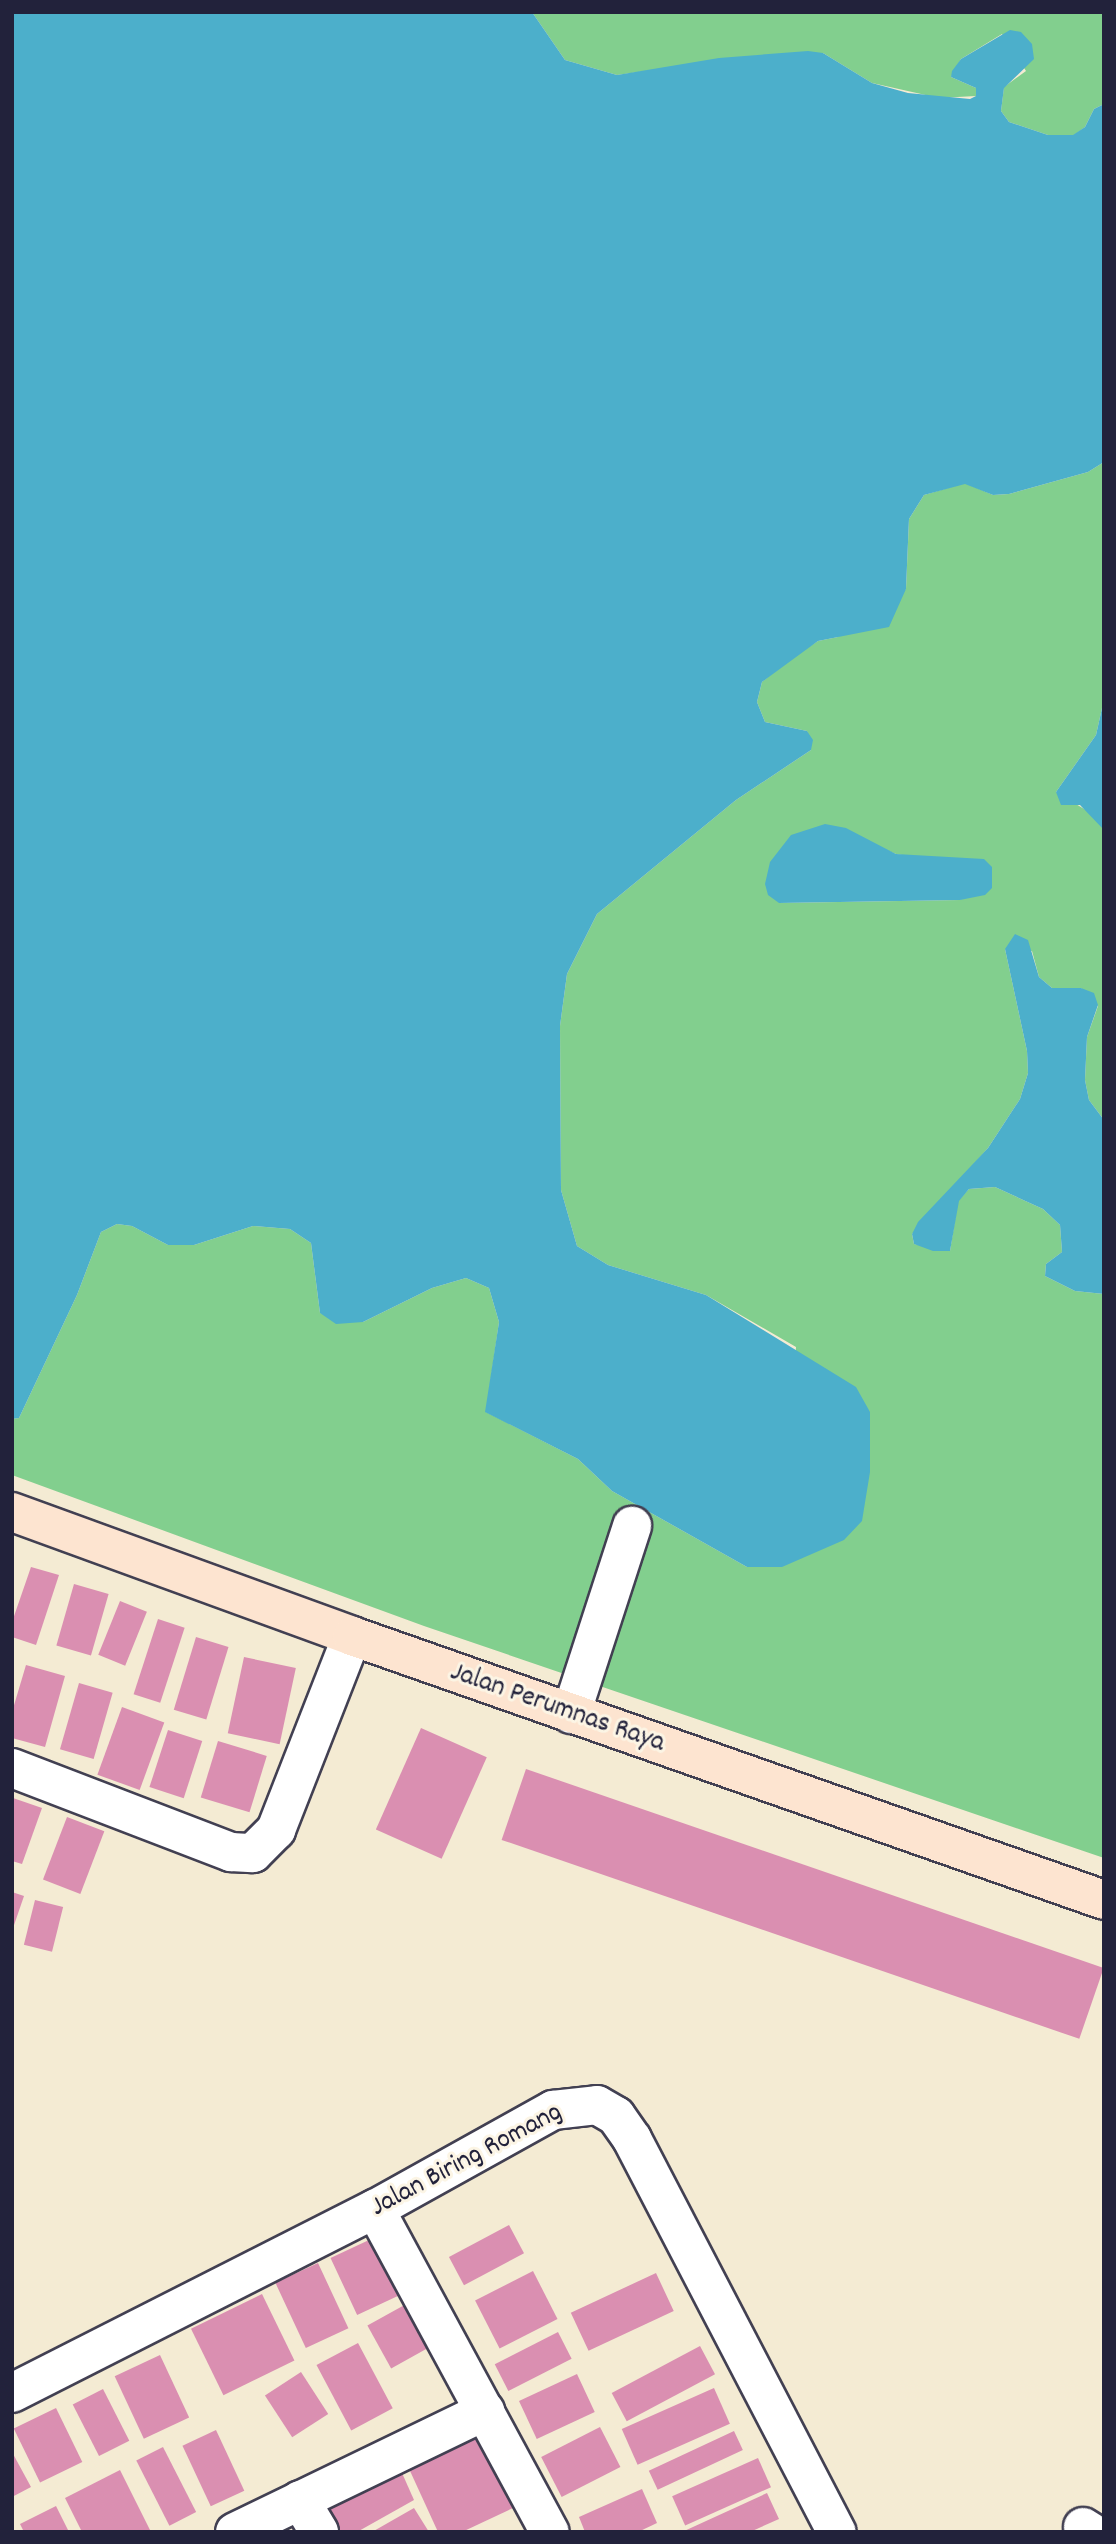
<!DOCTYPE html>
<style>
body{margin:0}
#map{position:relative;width:1116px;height:2544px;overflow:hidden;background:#f4ebd3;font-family:Dekko,sans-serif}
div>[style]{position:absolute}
.green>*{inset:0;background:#82cf8e}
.water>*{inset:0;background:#4cafcb}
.building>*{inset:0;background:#da8fb1;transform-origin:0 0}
.roads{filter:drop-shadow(2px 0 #424052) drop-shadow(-2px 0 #424052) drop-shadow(0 2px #424052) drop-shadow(0 -2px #424052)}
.street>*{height:38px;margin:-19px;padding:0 19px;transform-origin:19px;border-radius:19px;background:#fff}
.secondary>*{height:38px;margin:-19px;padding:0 19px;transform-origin:19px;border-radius:19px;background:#fde4d0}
span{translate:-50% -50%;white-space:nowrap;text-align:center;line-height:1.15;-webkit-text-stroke:6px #fcf5e5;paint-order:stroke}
.street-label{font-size:28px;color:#22223b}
.frame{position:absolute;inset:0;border:14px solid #22223b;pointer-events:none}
</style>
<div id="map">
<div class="green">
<i style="clip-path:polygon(532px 12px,1104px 12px,1104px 104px,1094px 109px,1085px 127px,1073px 136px,1048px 135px,1009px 122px,1001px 111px,1004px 87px,1026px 71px,1002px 34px,961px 59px,951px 77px,976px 88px,976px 96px,939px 98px,872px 83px,823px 53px,754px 56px,617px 75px,565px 60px)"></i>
<i style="clip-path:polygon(evenodd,1104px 462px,1104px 699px,1096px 735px,1056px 792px,1094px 815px,1104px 830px,1104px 1120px,1089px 1100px,1085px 1080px,1087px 1037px,1098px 1006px,1081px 988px,1052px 988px,1039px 977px,1032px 951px,1005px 949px,1027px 1051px,1028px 1073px,1020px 1099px,988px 1148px,912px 1234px,914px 1244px,950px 1251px,958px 1201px,969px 1189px,995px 1187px,1043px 1209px,1060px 1225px,1062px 1252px,1046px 1264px,1045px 1276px,1075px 1291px,1104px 1294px,1104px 1858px,424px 1626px,12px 1475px,12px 1419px,19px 1418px,77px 1295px,101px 1232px,117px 1224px,132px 1226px,168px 1245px,194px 1245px,253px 1226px,290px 1229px,311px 1243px,320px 1313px,363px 1322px,432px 1288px,466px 1278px,489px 1288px,499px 1322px,486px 1412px,578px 1459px,612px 1491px,747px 1567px,782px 1567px,796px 1347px,706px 1295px,608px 1265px,577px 1246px,561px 1190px,560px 1026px,567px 974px,597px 914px,736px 800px,811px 750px,807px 731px,765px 722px,757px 702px,762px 682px,790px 659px,818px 641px,838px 637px,906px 589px,909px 519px,924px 495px,965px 483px,993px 495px,1009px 494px,1088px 472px,1104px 462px,870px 843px,896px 854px,927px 859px,984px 859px,960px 900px,779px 903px,870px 843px)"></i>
</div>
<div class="water">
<i style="clip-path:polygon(12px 12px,532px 12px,565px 60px,617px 75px,719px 58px,808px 51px,823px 53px,872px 83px,908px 93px,970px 99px,976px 96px,976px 88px,951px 77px,952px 71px,961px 59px,1010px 30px,1021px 32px,1032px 44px,1034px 59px,1004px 88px,1001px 111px,1009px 122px,1048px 135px,1073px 135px,1085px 127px,1094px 109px,1104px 104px,1104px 462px,1088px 472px,1009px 494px,993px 495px,965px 484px,924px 495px,909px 519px,906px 589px,889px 627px,818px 641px,762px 682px,757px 702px,765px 722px,807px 731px,813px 740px,811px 750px,736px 800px,597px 914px,567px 974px,560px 1026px,561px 1190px,577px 1246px,608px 1265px,706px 1295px,856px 1387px,870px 1412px,870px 1472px,862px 1521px,844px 1540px,782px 1567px,747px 1567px,612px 1491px,578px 1459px,485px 1412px,499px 1322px,489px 1288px,466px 1278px,432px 1288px,363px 1322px,336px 1324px,320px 1313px,311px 1243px,290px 1229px,253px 1226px,194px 1245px,168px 1245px,132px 1226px,117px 1224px,101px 1232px,77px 1295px,19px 1418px,12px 1419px)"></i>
<i style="clip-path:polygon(1104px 699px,1104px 830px,1080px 805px,1061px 805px,1056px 792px,1096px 735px)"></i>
<i style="clip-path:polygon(825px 824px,846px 828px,896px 854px,984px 859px,992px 867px,992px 888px,985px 895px,960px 900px,779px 903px,768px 895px,765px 884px,770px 862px,791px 835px)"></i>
<i style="clip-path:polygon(1015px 934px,1028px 940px,1039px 977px,1052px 988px,1081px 988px,1094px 993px,1098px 1005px,1087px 1037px,1085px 1080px,1089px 1100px,1104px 1120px,1104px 1294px,1075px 1291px,1045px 1276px,1046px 1264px,1062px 1252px,1060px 1225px,1043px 1209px,995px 1187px,969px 1189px,959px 1201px,950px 1251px,933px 1251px,914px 1244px,912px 1234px,918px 1222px,988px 1148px,1020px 1099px,1028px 1073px,1027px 1051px,1005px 949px)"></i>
</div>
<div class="building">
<i style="clip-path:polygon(31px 1567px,59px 1575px,36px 1645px,12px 1637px,12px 1622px)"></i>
<i style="left:74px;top:1584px;width:36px;height:64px;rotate:16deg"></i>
<i style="left:120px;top:1601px;width:29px;height:58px;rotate:22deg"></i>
<i style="left:158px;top:1619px;width:28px;height:79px;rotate:18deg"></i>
<i style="left:196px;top:1637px;width:34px;height:76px;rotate:17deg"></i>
<i style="left:244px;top:1657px;width:53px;height:78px;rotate:12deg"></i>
<i style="clip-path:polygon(26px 1665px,65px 1676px,45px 1747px,12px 1738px,12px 1712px)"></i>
<i style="left:79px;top:1683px;width:35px;height:69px;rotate:16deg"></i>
<i style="left:122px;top:1707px;width:45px;height:72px;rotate:20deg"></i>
<i style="left:421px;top:1728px;width:72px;height:111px;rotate:24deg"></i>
<i style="left:168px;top:1730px;width:36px;height:60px;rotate:18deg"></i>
<i style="left:218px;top:1741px;width:51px;height:59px;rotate:17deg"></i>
<i style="left:526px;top:1769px;width:611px;height:75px;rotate:19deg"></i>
<i style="clip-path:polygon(13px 1798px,42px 1808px,22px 1864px,12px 1861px)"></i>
<i style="left:67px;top:1817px;width:40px;height:67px;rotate:21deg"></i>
<i style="clip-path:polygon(12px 1892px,24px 1896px,13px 1928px,12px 1928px)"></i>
<i style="left:35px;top:1900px;width:29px;height:46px;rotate:14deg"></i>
<i style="left:509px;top:2225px;width:32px;height:68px;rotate:62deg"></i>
<i style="left:384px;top:2233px;width:63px;height:59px;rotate:65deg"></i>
<i style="left:318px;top:2263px;width:72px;height:47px;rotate:65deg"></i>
<i style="left:533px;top:2271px;width:54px;height:65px;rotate:63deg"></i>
<i style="left:656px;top:2273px;width:42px;height:94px;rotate:65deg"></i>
<i style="left:262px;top:2294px;width:74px;height:79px;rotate:64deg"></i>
<i style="left:419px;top:2297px;width:49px;height:59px;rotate:61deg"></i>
<i style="left:558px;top:2332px;width:30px;height:71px;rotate:63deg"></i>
<i style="left:358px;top:2343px;width:74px;height:47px;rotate:62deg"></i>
<i style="left:700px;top:2346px;width:32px;height:100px;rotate:62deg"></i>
<i style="left:160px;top:2355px;width:69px;height:50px;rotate:65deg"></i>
<i style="left:301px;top:2372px;width:50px;height:43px;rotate:57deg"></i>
<i style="left:577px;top:2374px;width:42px;height:64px;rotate:65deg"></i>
<i style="left:714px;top:2388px;width:39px;height:101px;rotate:66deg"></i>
<i style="left:103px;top:2389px;width:58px;height:34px;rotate:63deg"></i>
<i style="left:56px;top:2408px;width:60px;height:47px;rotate:64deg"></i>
<i style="clip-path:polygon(475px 2427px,513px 2508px,462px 2532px,438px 2532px,405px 2460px)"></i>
<i style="left:600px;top:2427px;width:45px;height:66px;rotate:63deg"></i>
<i style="left:216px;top:2430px;width:67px;height:37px;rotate:65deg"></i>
<i style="left:734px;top:2431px;width:21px;height:94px;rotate:65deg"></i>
<i style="left:163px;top:2447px;width:73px;height:30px;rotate:63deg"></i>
<i style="clip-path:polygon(12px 2452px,31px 2487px,12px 2497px)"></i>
<i style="left:758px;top:2458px;width:32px;height:94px;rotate:66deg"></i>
<i style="clip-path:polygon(398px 2464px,414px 2500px,357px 2532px,335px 2532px,318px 2500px)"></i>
<i style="clip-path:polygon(120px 2470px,151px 2532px,82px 2532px,65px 2498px)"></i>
<i style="clip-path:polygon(642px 2489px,657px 2523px,638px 2532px,585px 2532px,579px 2517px)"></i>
<i style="clip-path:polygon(767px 2493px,779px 2519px,750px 2532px,682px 2532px)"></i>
<i style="clip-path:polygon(56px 2506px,69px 2532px,24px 2532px,20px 2524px)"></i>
<i style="clip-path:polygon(414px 2508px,429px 2532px,372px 2532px)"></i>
</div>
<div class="roads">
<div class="street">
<i style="left:571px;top:1714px;width:198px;rotate:-72deg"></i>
<i style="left:12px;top:1768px;width:235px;rotate:21deg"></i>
<i style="left:231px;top:1852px;width:22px;rotate:3deg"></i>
<i style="left:253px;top:1853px;width:33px;rotate:-45deg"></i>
<i style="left:276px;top:1830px;width:208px;rotate:-68.6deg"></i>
<i style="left:375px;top:2209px;width:367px;rotate:61.6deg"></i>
<i style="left:12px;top:2393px;width:407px;rotate:-26.9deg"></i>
<i style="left:375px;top:2209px;width:204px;rotate:-29.1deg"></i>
<i style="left:553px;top:2110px;width:44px;rotate:-6.5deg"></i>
<i style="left:597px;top:2105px;width:22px;rotate:30deg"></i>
<i style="left:616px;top:2116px;width:28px;rotate:55deg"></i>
<i style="left:632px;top:2139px;width:443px;rotate:62.5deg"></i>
<i style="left:300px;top:2500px;width:37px;rotate:59deg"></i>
<i style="left:1083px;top:2527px;width:9px;rotate:32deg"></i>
<i style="left:235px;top:2532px;width:278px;rotate:-25.8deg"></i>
</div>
<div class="secondary">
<i style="left:12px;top:1512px;width:362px;rotate:20deg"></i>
<i style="left:352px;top:1636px;width:797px;rotate:19.34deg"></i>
</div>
</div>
<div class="street-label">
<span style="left:557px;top:1709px;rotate:19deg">Jalan Perumnas Raya</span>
<span style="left:467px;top:2161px;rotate:-28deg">Jalan Biring Romang</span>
</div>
<div class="frame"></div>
</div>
